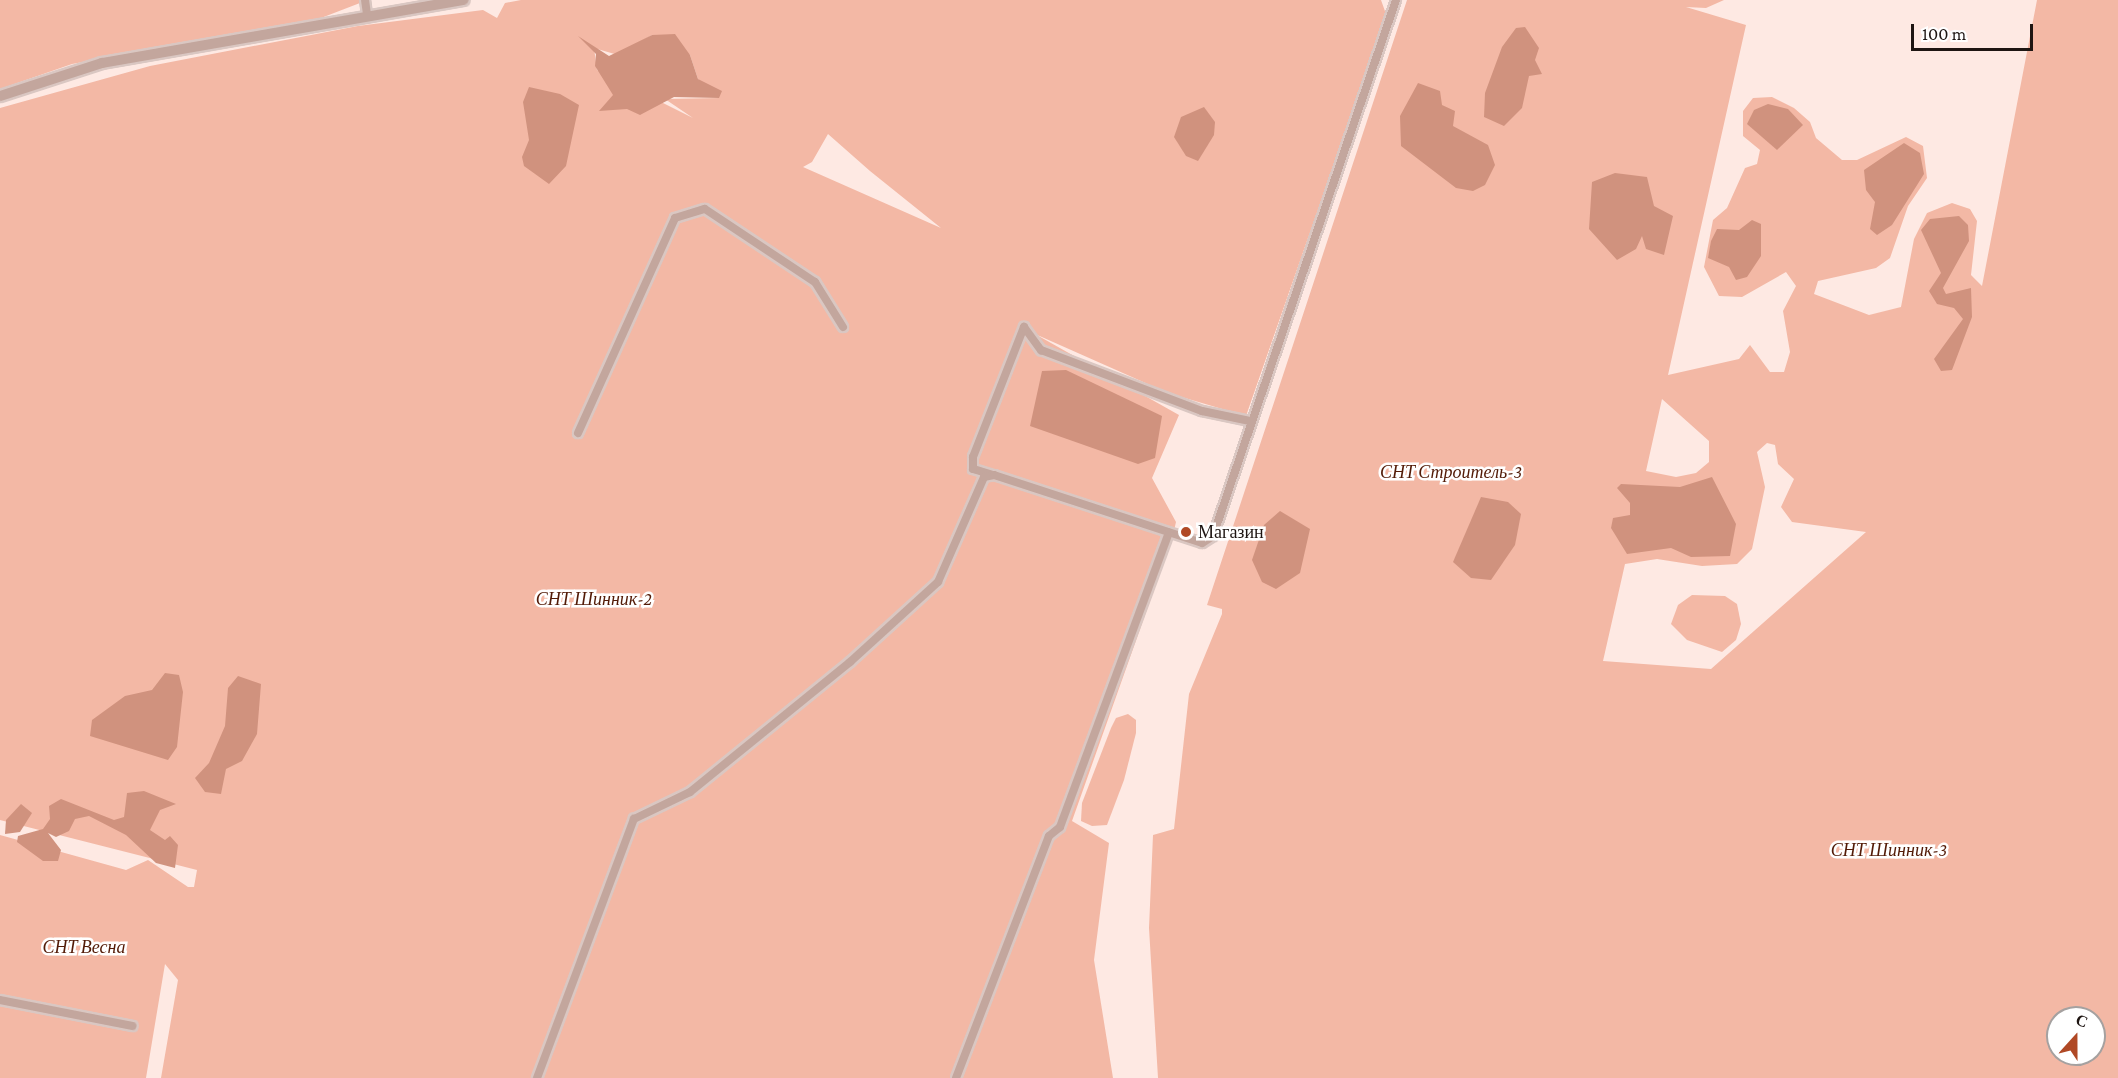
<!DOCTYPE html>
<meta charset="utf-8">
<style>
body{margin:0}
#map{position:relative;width:2118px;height:1078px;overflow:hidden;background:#fee9e3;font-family:"Crimson Pro",serif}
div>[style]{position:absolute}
.green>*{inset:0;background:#f3b8a5}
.water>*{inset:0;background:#d0927e}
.roads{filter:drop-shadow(2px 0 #dac7c2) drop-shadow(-2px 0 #dac7c2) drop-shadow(0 2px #dac7c2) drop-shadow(0 -2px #dac7c2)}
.minor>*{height:8px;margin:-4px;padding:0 4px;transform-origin:4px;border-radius:4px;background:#c3a69d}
.tertiary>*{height:10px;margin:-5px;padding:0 5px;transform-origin:5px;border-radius:5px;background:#c3a69d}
.dots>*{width:16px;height:16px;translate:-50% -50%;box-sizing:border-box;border:3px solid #fff;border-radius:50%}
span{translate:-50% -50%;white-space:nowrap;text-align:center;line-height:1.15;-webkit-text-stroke:5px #fff;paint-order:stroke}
.park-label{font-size:18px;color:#531b07;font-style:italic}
.poi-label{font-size:18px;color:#1e1512}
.left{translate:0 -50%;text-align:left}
.north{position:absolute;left:2046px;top:1006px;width:60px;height:60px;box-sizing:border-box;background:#fff;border:2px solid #a5a1a0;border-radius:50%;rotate:21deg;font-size:16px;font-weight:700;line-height:24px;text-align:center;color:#1e1512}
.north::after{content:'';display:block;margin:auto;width:21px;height:27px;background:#b04925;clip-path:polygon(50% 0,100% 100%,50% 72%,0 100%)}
.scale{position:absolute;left:1911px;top:24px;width:122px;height:27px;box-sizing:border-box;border:3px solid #1e1512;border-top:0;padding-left:8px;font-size:18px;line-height:21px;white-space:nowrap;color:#1e1512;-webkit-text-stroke:4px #fff;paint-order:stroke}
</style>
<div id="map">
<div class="green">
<i style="clip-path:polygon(0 0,359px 0,360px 3px,321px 18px,72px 64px,0 89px)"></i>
<i style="clip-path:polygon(evenodd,521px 0,1381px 0,1386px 14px,1246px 416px,1168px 393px,1035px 334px,1179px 415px,1152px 478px,1176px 522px,1172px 539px,1072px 821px,1109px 843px,1094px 960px,1113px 1078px,161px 1078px,178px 980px,165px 964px,146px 1078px,0 1078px,0 835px,126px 870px,148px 860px,188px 887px,194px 887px,197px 870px,0 820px,0 108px,150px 66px,358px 26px,483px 10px,497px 18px,505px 3px,521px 0,652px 35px,690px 55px,698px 79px,719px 98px,665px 99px,693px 118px,597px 70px,594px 48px,618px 55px,652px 35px,521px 0,828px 134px,870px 171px,941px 228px,803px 167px,812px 162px,828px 134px)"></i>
<i style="clip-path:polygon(evenodd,1407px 0,1724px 0,1706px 8px,1686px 7px,1746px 25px,1668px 375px,1739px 359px,1750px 345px,1770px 372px,1784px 372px,1790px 352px,1783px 311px,1796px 286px,1786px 272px,1742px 297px,1719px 296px,1704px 267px,1713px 220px,1727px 208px,1745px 168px,1757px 164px,1760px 150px,1743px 136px,1743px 111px,1753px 98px,1772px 97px,1794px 108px,1810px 122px,1816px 138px,1842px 160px,1857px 160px,1906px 137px,1923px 146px,1927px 178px,1908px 206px,1890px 258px,1876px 268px,1818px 281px,1814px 294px,1869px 315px,1901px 307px,1914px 239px,1927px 213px,1952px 203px,1970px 209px,1977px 221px,1971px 275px,1982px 286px,2037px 0,2118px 0,2118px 1078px,1158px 1078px,1149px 928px,1153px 835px,1174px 829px,1189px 694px,1222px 614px,1222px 609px,1207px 605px,1407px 0,1662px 399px,1709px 441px,1709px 462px,1696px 473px,1676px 477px,1646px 471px,1662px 399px,1407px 0,1767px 443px,1775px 445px,1778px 464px,1794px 479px,1781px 507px,1792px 522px,1866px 532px,1711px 669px,1603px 661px,1625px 564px,1657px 559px,1702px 566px,1737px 564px,1752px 549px,1765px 487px,1757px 452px,1767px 443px,1407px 0,2058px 1018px,2094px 1018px,2094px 1054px,2058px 1054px,2058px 1018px)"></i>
<i style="clip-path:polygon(1692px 595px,1725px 596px,1737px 604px,1741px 624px,1736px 640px,1722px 652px,1687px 640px,1671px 624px,1678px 605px)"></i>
<i style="clip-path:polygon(1128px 714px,1136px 720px,1136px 733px,1124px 780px,1107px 825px,1092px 826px,1081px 821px,1082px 803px,1111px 728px,1116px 718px)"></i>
</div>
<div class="water">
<i style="clip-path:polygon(1525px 27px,1539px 48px,1535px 60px,1542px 74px,1529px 76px,1522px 108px,1504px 126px,1484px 117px,1485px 93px,1502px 47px,1516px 28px)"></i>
<i style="clip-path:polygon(675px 34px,690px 55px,698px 79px,722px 91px,719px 98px,674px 97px,640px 115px,627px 109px,599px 111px,613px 95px,595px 66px,596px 54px,578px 36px,609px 56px,652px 35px)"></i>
<i style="clip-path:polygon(1418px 83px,1440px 91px,1442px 105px,1455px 111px,1453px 126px,1488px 145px,1495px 165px,1485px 185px,1473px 191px,1456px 188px,1401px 146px,1400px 116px)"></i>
<i style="clip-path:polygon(529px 87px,560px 94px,579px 105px,566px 166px,549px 184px,524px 166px,522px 157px,529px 140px,523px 102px)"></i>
<i style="clip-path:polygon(1768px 104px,1788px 109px,1803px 125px,1777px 150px,1747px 124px,1754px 110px)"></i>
<i style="clip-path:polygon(1204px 107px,1215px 122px,1214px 135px,1198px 161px,1186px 156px,1174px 137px,1181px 117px)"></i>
<i style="clip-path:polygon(1904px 143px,1920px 153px,1924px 174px,1892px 225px,1877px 235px,1870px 229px,1875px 202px,1866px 190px,1864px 170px)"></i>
<i style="clip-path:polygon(1615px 173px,1647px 177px,1654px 206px,1673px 216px,1664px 255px,1646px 249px,1642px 236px,1636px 249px,1617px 260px,1589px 229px,1592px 182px)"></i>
<i style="clip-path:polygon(1959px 216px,1968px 225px,1969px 241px,1943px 288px,1946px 294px,1971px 288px,1972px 317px,1952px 370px,1941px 371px,1934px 359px,1963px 319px,1954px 308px,1937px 304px,1929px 291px,1941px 273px,1921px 230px,1930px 219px)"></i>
<i style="clip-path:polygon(1752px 220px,1761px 224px,1761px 256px,1747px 277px,1736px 280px,1729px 267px,1708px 258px,1711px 241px,1717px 229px,1739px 230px)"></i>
<i style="clip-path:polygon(1066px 370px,1162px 416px,1155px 458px,1138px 464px,1030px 426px,1042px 371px)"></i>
<i style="clip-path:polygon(1712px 477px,1736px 524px,1730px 556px,1691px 557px,1671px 548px,1627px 554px,1611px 528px,1613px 518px,1630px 515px,1630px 503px,1617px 488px,1621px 484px,1680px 487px)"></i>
<i style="clip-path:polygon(1481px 497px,1508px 502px,1521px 514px,1515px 545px,1491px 580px,1471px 578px,1453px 562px)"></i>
<i style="clip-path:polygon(1280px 511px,1310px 529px,1300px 573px,1276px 589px,1262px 582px,1252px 560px,1264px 525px)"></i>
<i style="clip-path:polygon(165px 673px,179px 675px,183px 692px,177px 747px,168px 760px,90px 736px,92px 720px,125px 696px,152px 690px)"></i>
<i style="clip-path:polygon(238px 676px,261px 684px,257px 734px,242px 761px,226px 769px,221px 794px,205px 792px,195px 778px,209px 763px,225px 726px,228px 688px)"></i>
<i style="clip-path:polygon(144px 791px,176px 804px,160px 810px,150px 830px,165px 840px,170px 836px,178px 845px,175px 868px,156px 863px,126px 835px,89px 816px,75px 819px,69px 831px,56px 837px,48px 833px,61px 850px,58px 861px,43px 861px,17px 842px,18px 836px,43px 829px,50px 819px,49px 806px,61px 799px,114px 820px,124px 817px,127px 793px)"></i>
<i style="clip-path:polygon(21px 804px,32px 813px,20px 832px,5px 834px,6px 820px)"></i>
</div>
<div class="roads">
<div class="minor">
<i style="left:365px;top:0;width:15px;rotate:82deg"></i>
<i style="left:578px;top:433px;width:236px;rotate:-65.7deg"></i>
<i style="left:675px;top:218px;width:31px;rotate:-17deg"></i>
<i style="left:705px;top:209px;width:132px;rotate:33.6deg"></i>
<i style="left:815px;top:282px;width:53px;rotate:58.1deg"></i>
<i style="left:993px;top:475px;width:21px;rotate:-163deg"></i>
<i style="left:973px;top:469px;width:12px;rotate:-90deg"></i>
<i style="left:973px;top:457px;width:140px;rotate:-68.6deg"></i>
<i style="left:1024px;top:327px;width:29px;rotate:54deg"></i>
<i style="left:1041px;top:350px;width:172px;rotate:20.8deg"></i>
<i style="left:1202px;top:411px;width:49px;rotate:11.8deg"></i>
<i style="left:0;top:1000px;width:135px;rotate:11.1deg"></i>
<i style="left:537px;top:1078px;width:277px;rotate:-69.5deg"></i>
<i style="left:634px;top:819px;width:62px;rotate:-25.7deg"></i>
<i style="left:690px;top:792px;width:206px;rotate:-39.1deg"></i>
<i style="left:850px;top:662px;width:119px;rotate:-42.3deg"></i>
<i style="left:938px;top:582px;width:115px;rotate:-66.3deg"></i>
<i style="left:984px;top:477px;width:10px;rotate:-11deg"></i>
<i style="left:994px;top:475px;width:219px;rotate:18.1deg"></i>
<i style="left:1202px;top:543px;width:13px;rotate:-32deg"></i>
<i style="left:1213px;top:536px;width:566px;rotate:-71.15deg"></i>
<i style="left:956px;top:1078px;width:259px;rotate:-69deg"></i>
<i style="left:1049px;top:836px;width:14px;rotate:-39deg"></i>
<i style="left:1060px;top:827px;width:314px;rotate:-69.7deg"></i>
</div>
<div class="tertiary">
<i style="left:0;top:96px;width:107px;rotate:-17.9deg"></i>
<i style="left:102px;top:63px;width:367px;rotate:-9.9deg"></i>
</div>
</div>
<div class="dots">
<i style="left:1186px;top:532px;background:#b04925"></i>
</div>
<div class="park-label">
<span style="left:1451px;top:472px">СНТ Строитель-3</span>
<span style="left:594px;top:599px">СНТ Шинник-2</span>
<span style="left:1889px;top:850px">СНТ Шинник-3</span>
<span style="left:84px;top:947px">СНТ Весна</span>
</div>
<div class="poi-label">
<span class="left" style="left:1198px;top:532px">Магазин</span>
</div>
<div class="north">С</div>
<div class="scale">100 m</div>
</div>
